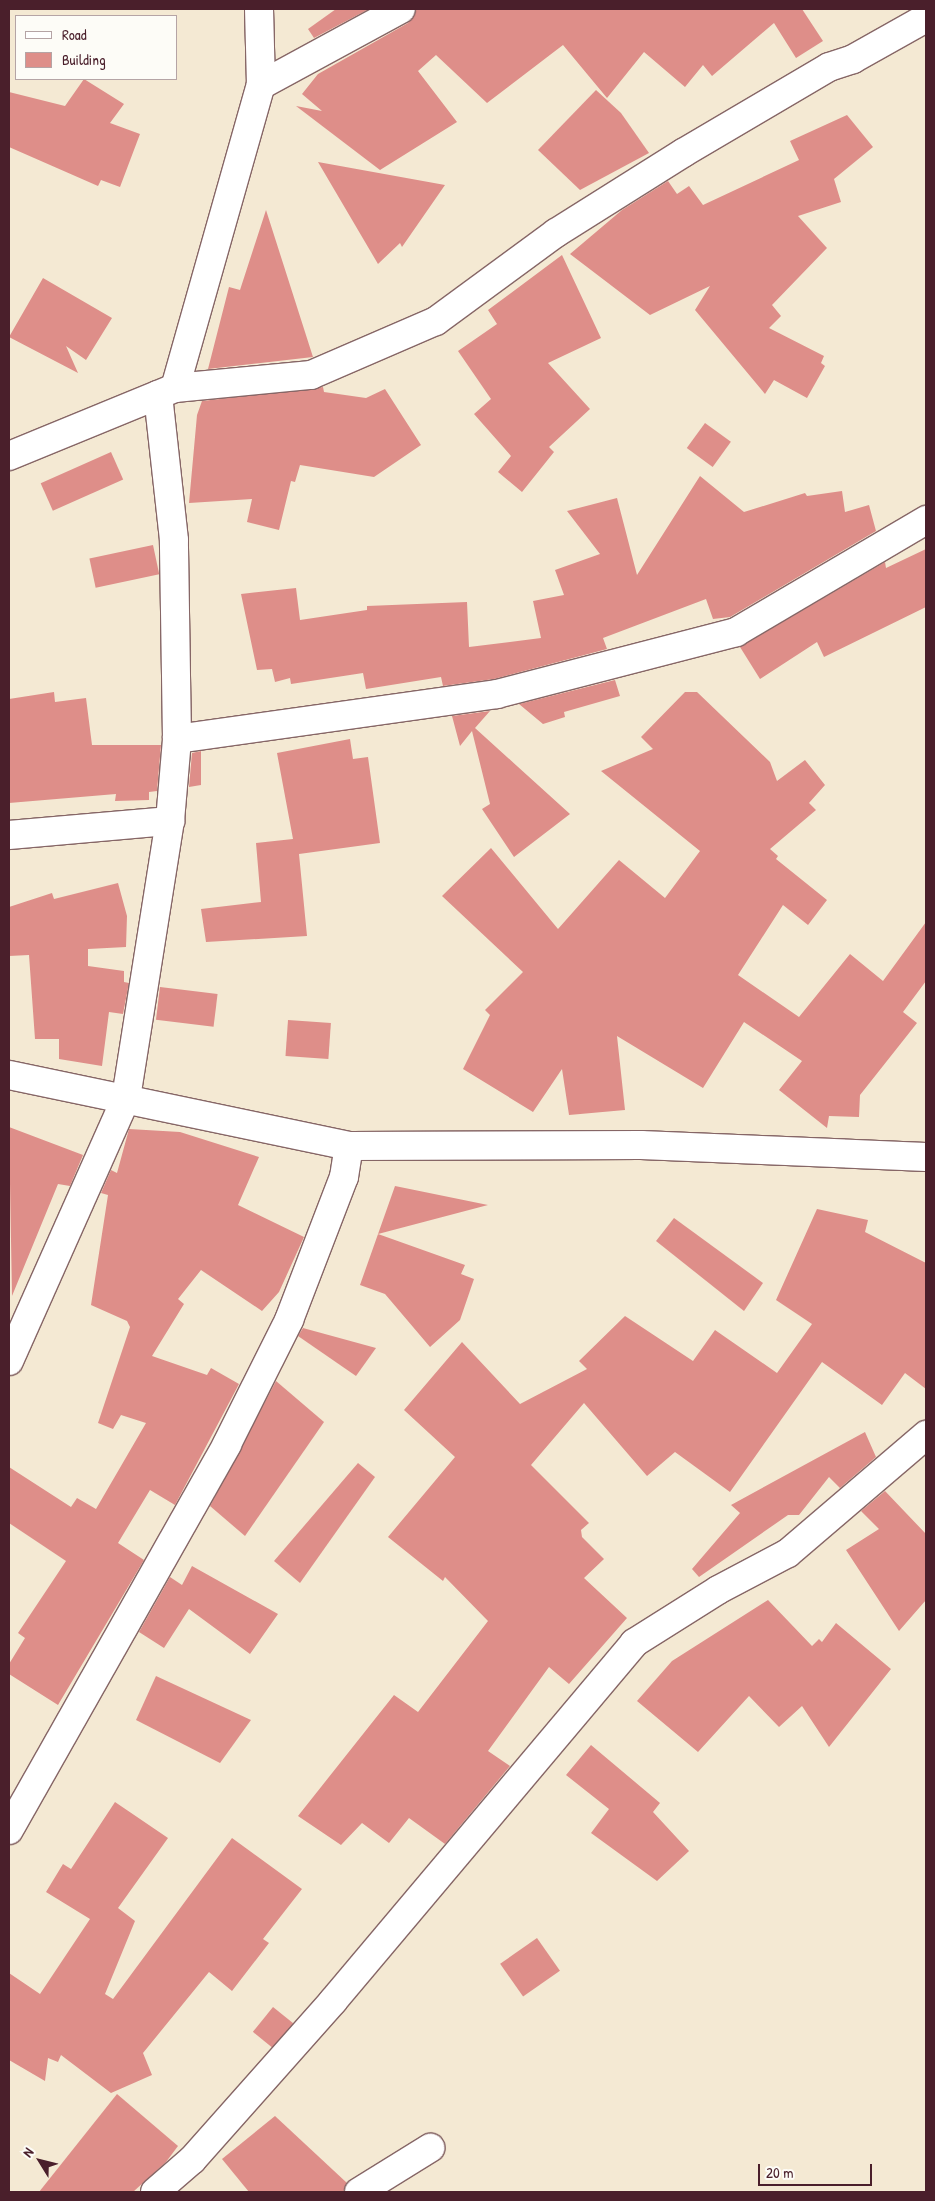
<!DOCTYPE html>
<style>
body{margin:0}
#map{position:relative;width:935px;height:2201px;overflow:hidden;background:#f4e9d3;font-family:"Patrick Hand",sans-serif}
div>[style]{position:absolute}
.building>*{inset:0;background:#de8e89;transform-origin:0 0}
.roads{filter:drop-shadow(1px 0 #866666) drop-shadow(-1px 0 #866666) drop-shadow(0 1px #866666) drop-shadow(0 -1px #866666)}
.minor>*{height:28px;margin:-14px;padding:0 14px;transform-origin:14px;border-radius:14px;background:#fff}
span{translate:-50% -50%;white-space:nowrap;text-align:center;line-height:1.15;-webkit-text-stroke:4px #fdfcf7;paint-order:stroke}
.frame{position:absolute;inset:0;border:10px solid #4a1f2b;pointer-events:none}
.legend{position:absolute;left:15px;top:15px;width:162px;height:65px;box-sizing:border-box;background:#fdfcf7;border:1px solid #b5a4a5;margin:0;padding:6px 9px;list-style:none;font-size:15px;color:#4a1f2b}
.legend li{display:flex;align-items:center;gap:10px;height:25px}
.legend b{width:25px;border:1px solid #b5a4a5}
.north{position:absolute;left:15px;top:2136px;width:50px;height:50px;-webkit-text-stroke:4px #fdfcf7;paint-order:stroke;rotate:306deg;font-size:14px;font-weight:700;line-height:20px;text-align:center;color:#4a1f2b}
.north::after{content:'';display:block;margin:auto;width:18px;height:22px;background:#4a1f2b;clip-path:polygon(50% 0,100% 100%,50% 72%,0 100%)}
.scale{position:absolute;left:758px;top:2164px;width:114px;height:22px;box-sizing:border-box;border:2px solid #4a1f2b;border-top:0;padding-left:6px;font-size:15px;line-height:18px;white-space:nowrap;color:#4a1f2b;-webkit-text-stroke:4px #fdfcf7;paint-order:stroke}
</style>
<div id="map">
<div class="building">
<i style="clip-path:polygon(336px 9px,369px 9px,314px 38px,308px 29px)"></i>
<i style="clip-path:polygon(417px 9px,802px 9px,823px 41px,796px 58px,774px 23px,712px 76px,703px 65px,685px 87px,644px 52px,607px 98px,563px 45px,487px 103px,436px 55px,418px 71px,457px 122px,380px 170px,296px 106px,322px 111px,302px 94px,318px 74px,408px 23px)"></i>
<i style="clip-path:polygon(84px 79px,124px 104px,110px 123px,140px 134px,120px 187px,101px 180px,98px 186px,9px 147px,9px 92px,65px 106px)"></i>
<i style="clip-path:polygon(596px 90px,621px 113px,649px 153px,580px 190px,538px 150px)"></i>
<i style="clip-path:polygon(847px 115px,873px 147px,834px 179px,841px 202px,798px 216px,827px 248px,772px 305px,781px 316px,769px 328px,824px 356px,821px 363px,825px 366px,807px 398px,774px 380px,765px 394px,695px 310px,710px 286px,650px 315px,570px 254px,622px 210px,668px 181px,677px 194px,689px 186px,703px 205px,799px 160px,790px 141px)"></i>
<i style="clip-path:polygon(318px 162px,445px 185px,402px 247px,400px 243px,378px 264px)"></i>
<i style="clip-path:polygon(266px 210px,313px 357px,208px 369px,229px 287px,240px 290px)"></i>
<i style="clip-path:polygon(562px 255px,601px 338px,548px 363px,590px 409px,549px 447px,554px 452px,522px 492px,498px 472px,511px 456px,474px 414px,491px 399px,458px 351px,497px 324px,488px 310px)"></i>
<i style="clip-path:polygon(43px 278px,112px 318px,86px 360px,66px 346px,78px 373px,9px 337px)"></i>
<i style="clip-path:polygon(323px 387px,324px 392px,366px 398px,385px 389px,421px 445px,374px 477px,300px 465px,295px 482px,291px 481px,279px 530px,247px 522px,252px 499px,189px 503px,197px 415px,202px 401px)"></i>
<i style="left:705px;top:423px;width:32px;height:31px;rotate:36deg"></i>
<i style="left:111px;top:452px;width:30px;height:77px;rotate:66deg"></i>
<i style="clip-path:polygon(700px 476px,744px 512px,805px 493px,807px 496px,842px 491px,845px 512px,869px 505px,876px 531px,730px 617px,713px 619px,706px 599px,603px 638px,607px 649px,494px 679px,443px 686px,441px 677px,366px 689px,363px 673px,291px 684px,290px 678px,275px 682px,272px 669px,257px 670px,241px 594px,296px 588px,300px 620px,367px 610px,367px 606px,467px 602px,469px 647px,541px 638px,533px 601px,564px 595px,555px 570px,600px 554px,567px 511px,617px 498px,637px 575px)"></i>
<i style="left:153px;top:545px;width:30px;height:65px;rotate:78deg"></i>
<i style="clip-path:polygon(926px 549px,926px 607px,824px 657px,817px 642px,760px 679px,740px 647px,885px 562px,886px 568px)"></i>
<i style="clip-path:polygon(615px 680px,620px 696px,564px 712px,565px 717px,543px 724px,519px 704px)"></i>
<i style="clip-path:polygon(54px 692px,55px 702px,86px 698px,92px 745px,161px 745px,157px 791px,149px 792px,149px 800px,115px 801px,116px 794px,9px 803px,9px 699px)"></i>
<i style="clip-path:polygon(685px 692px,697px 692px,770px 762px,777px 781px,805px 760px,825px 785px,809px 803px,816px 810px,770px 849px,778px 856px,776px 859px,827px 900px,808px 925px,783px 905px,738px 975px,799px 1017px,850px 954px,883px 981px,926px 922px,926px 981px,903px 1012px,917px 1023px,860px 1095px,859px 1117px,829px 1116px,827px 1128px,779px 1090px,802px 1061px,744px 1022px,703px 1088px,617px 1036px,625px 1110px,569px 1115px,562px 1069px,533px 1112px,463px 1069px,490px 1015px,485px 1010px,523px 972px,442px 896px,491px 848px,558px 929px,619px 860px,665px 898px,700px 851px,601px 771px,653px 749px,641px 737px)"></i>
<i style="clip-path:polygon(490px 711px,475px 728px,570px 814px,514px 857px,482px 809px,490px 804px,472px 731px,460px 746px,452px 716px)"></i>
<i style="clip-path:polygon(350px 739px,353px 759px,368px 757px,380px 843px,299px 854px,307px 936px,206px 942px,201px 909px,261px 902px,256px 843px,293px 839px,277px 753px)"></i>
<i style="clip-path:polygon(201px 751px,201px 785px,189px 787px,192px 753px)"></i>
<i style="clip-path:polygon(118px 883px,127px 916px,126px 947px,88px 949px,88px 966px,124px 971px,124px 982px,129px 983px,123px 1014px,109px 1012px,102px 1066px,59px 1059px,59px 1039px,35px 1039px,29px 955px,9px 956px,9px 907px,52px 893px,54px 899px)"></i>
<i style="left:160px;top:987px;width:58px;height:33px;rotate:7deg"></i>
<i style="left:288px;top:1020px;width:43px;height:36px;rotate:4deg"></i>
<i style="clip-path:polygon(9px 1127px,83px 1155px,70px 1186px,58px 1184px,12px 1296px)"></i>
<i style="clip-path:polygon(129px 1129px,180px 1132px,259px 1157px,238px 1205px,304px 1237px,279px 1292px,262px 1311px,201px 1270px,178px 1299px,184px 1304px,152px 1356px,207px 1375px,211px 1368px,239px 1384px,175px 1505px,150px 1490px,118px 1543px,144px 1560px,58px 1705px,9px 1674px,9px 1664px,25px 1638px,18px 1633px,66px 1561px,9px 1523px,9px 1467px,71px 1507px,77px 1498px,96px 1509px,146px 1423px,121px 1415px,113px 1429px,98px 1423px,130px 1327px,127px 1321px,91px 1305px,108px 1195px,101px 1193px,111px 1170px,117px 1173px)"></i>
<i style="clip-path:polygon(395px 1186px,488px 1205px,378px 1234px,465px 1265px,461px 1274px,474px 1279px,460px 1320px,430px 1347px,385px 1294px,360px 1285px)"></i>
<i style="clip-path:polygon(817px 1209px,868px 1220px,865px 1232px,926px 1263px,926px 1389px,905px 1373px,882px 1405px,822px 1362px,730px 1492px,675px 1452px,647px 1476px,584px 1403px,531px 1465px,589px 1523px,581px 1530px,582px 1537px,604px 1559px,584px 1578px,627px 1618px,569px 1684px,549px 1667px,488px 1751px,510px 1766px,445px 1844px,409px 1818px,389px 1843px,362px 1823px,341px 1845px,298px 1816px,394px 1695px,418px 1712px,488px 1621px,445px 1577px,443px 1581px,388px 1537px,455px 1457px,404px 1410px,462px 1342px,520px 1404px,587px 1369px,579px 1361px,625px 1316px,693px 1361px,715px 1330px,777px 1373px,812px 1324px,776px 1300px)"></i>
<i style="clip-path:polygon(674px 1218px,763px 1283px,744px 1311px,656px 1241px)"></i>
<i style="clip-path:polygon(303px 1328px,376px 1348px,356px 1376px,298px 1336px)"></i>
<i style="clip-path:polygon(276px 1381px,324px 1422px,245px 1536px,210px 1506px)"></i>
<i style="clip-path:polygon(865px 1432px,876px 1457px,840px 1488px,829px 1477px,799px 1515px,788px 1515px,699px 1577px,692px 1569px,740px 1513px,731px 1505px)"></i>
<i style="clip-path:polygon(358px 1463px,375px 1477px,300px 1583px,274px 1561px)"></i>
<i style="clip-path:polygon(885px 1491px,926px 1534px,926px 1600px,899px 1631px,846px 1550px,879px 1529px,861px 1511px)"></i>
<i style="clip-path:polygon(192px 1566px,278px 1614px,250px 1654px,189px 1609px,164px 1648px,139px 1632px,170px 1577px,182px 1585px)"></i>
<i style="clip-path:polygon(768px 1600px,812px 1646px,819px 1639px,822px 1642px,836px 1623px,891px 1669px,829px 1747px,802px 1706px,779px 1727px,749px 1696px,698px 1752px,637px 1701px,672px 1661px)"></i>
<i style="clip-path:polygon(156px 1676px,251px 1720px,220px 1763px,136px 1720px)"></i>
<i style="clip-path:polygon(591px 1745px,660px 1803px,653px 1812px,689px 1851px,657px 1881px,591px 1833px,609px 1809px,566px 1775px)"></i>
<i style="clip-path:polygon(115px 1802px,168px 1838px,118px 1908px,135px 1921px,105px 1994px,113px 1999px,232px 1838px,302px 1889px,263px 1939px,269px 1943px,232px 1991px,209px 1972px,143px 2053px,152px 2075px,111px 2093px,61px 2055px,58px 2062px,48px 2058px,45px 2081px,9px 2060px,9px 1973px,40px 1994px,90px 1919px,46px 1892px,63px 1864px,71px 1869px)"></i>
<i style="left:537px;top:1938px;width:40px;height:45px;rotate:55deg"></i>
<i style="left:273px;top:2007px;width:26px;height:32px;rotate:39deg"></i>
<i style="clip-path:polygon(117px 2094px,178px 2146px,166px 2162px,133px 2192px,39px 2192px)"></i>
<i style="clip-path:polygon(275px 2116px,347px 2183px,343px 2192px,249px 2192px,222px 2159px)"></i>
</div>
<div class="roads">
<div class="minor">
<i style="left:261px;top:85px;width:159px;rotate:-28.5deg"></i>
<i style="left:175px;top:388px;width:315px;rotate:-74.2deg"></i>
<i style="left:261px;top:85px;width:76px;rotate:-91.5deg"></i>
<i style="left:9px;top:456px;width:179px;rotate:-22.3deg"></i>
<i style="left:175px;top:388px;width:137px;rotate:-5.5deg"></i>
<i style="left:311px;top:375px;width:136px;rotate:-23.4deg"></i>
<i style="left:436px;top:321px;width:149px;rotate:-36.3deg"></i>
<i style="left:556px;top:233px;width:150px;rotate:-32.2deg"></i>
<i style="left:683px;top:153px;width:169px;rotate:-30.5deg"></i>
<i style="left:829px;top:67px;width:25px;rotate:-18deg"></i>
<i style="left:853px;top:59px;width:84px;rotate:-29.3deg"></i>
<i style="left:177px;top:739px;width:323px;rotate:-8deg"></i>
<i style="left:497px;top:694px;width:247px;rotate:-14.5deg"></i>
<i style="left:736px;top:632px;width:221px;rotate:-30.5deg"></i>
<i style="left:9px;top:835px;width:162px;rotate:-5deg"></i>
<i style="left:9px;top:1075px;width:347px;rotate:11.8deg"></i>
<i style="left:349px;top:1146px;width:292px;rotate:-0.2deg"></i>
<i style="left:641px;top:1145px;width:285px;rotate:2.4deg"></i>
<i style="left:9px;top:1361px;width:288px;rotate:-66deg"></i>
<i style="left:126px;top:1098px;width:280px;rotate:-81deg"></i>
<i style="left:170px;top:821px;width:82px;rotate:-85.1deg"></i>
<i style="left:177px;top:739px;width:199px;rotate:-90.9deg"></i>
<i style="left:174px;top:540px;width:146px;rotate:-96.3deg"></i>
<i style="left:9px;top:1830px;width:443px;rotate:-60.5deg"></i>
<i style="left:227px;top:1444px;width:139px;rotate:-63.4deg"></i>
<i style="left:289px;top:1320px;width:153px;rotate:-69deg"></i>
<i style="left:344px;top:1177px;width:31px;rotate:-81deg"></i>
<i style="left:155px;top:2192px;width:49px;rotate:-40.9deg"></i>
<i style="left:192px;top:2160px;width:213px;rotate:-48.4deg"></i>
<i style="left:333px;top:2001px;width:468px;rotate:-49.9deg"></i>
<i style="left:634px;top:1643px;width:99px;rotate:-32.2deg"></i>
<i style="left:718px;top:1590px;width:79px;rotate:-27.9deg"></i>
<i style="left:788px;top:1553px;width:182px;rotate:-40.5deg"></i>
<i style="left:359px;top:2192px;width:84px;rotate:-31.8deg"></i>
</div>
</div>
<div class="frame"></div>
<ul class="legend">
<li><b style="height:6px;background:#fff"></b>Road</li>
<li><b style="height:14px;background:#de8e89"></b>Building</li>
</ul>
<div class="north">N</div>
<div class="scale">20 m</div>
</div>
